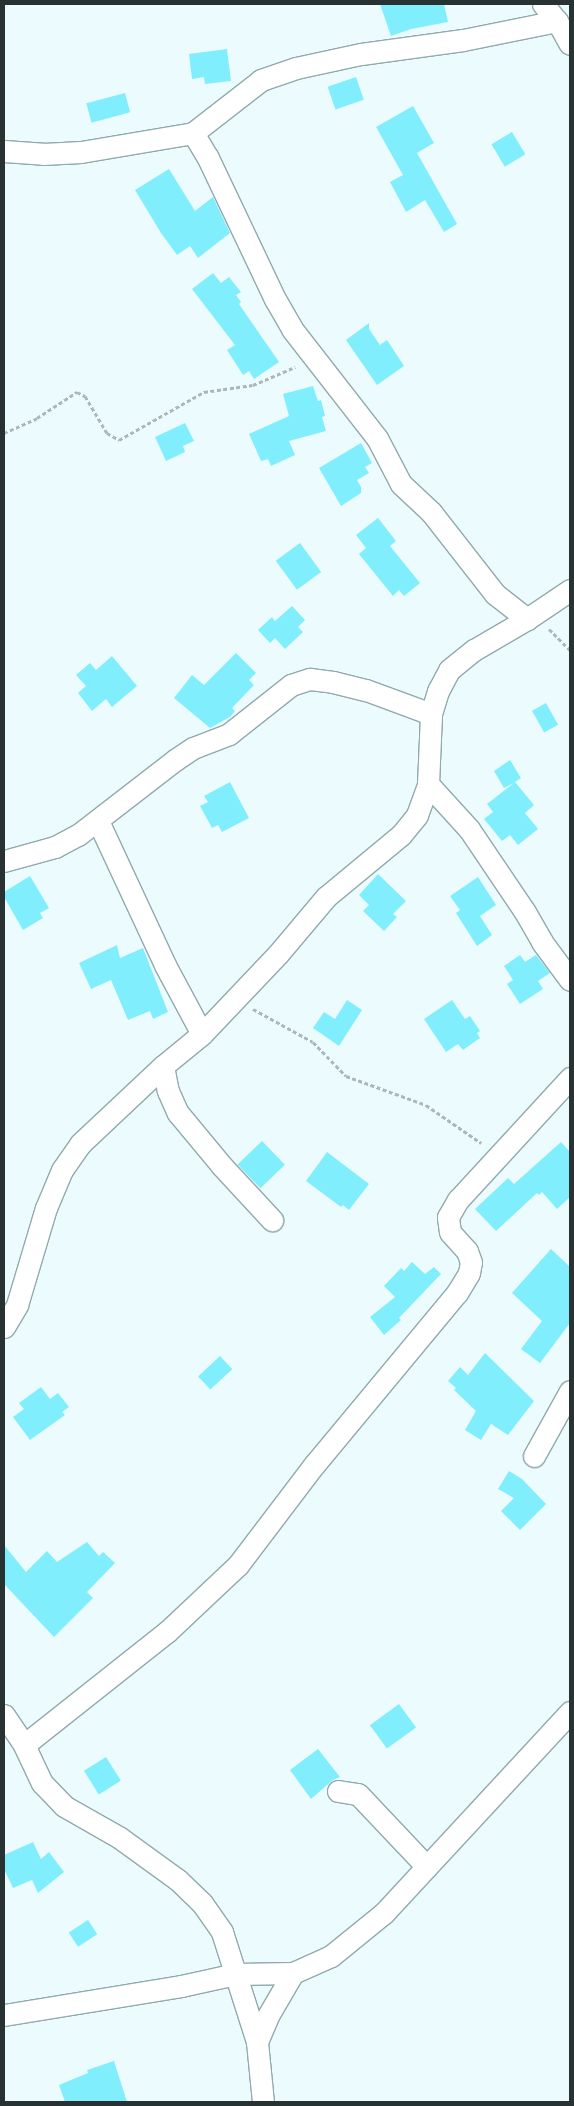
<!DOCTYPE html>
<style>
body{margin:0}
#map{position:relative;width:574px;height:2106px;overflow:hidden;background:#ecfcfe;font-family:"Source Sans 3",sans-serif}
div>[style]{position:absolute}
.building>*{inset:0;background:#80eefc;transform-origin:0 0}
.path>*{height:3px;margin-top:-1.5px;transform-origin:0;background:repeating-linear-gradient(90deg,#aab8ba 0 4px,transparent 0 6.5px)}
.roads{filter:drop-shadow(1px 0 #91aaad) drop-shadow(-1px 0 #91aaad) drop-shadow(0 1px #91aaad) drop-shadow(0 -1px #91aaad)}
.minor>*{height:21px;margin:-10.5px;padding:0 10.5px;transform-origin:10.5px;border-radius:10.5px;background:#fff}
span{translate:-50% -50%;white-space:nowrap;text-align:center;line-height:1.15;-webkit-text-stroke:4px #fff;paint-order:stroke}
.frame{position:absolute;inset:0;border:5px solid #283233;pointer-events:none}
</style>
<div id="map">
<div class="building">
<i style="clip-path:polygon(380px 4px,444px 4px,448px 22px,411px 29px,391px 36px)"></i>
<i style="clip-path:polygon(227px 49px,231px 81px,205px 84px,204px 77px,192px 79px,189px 54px)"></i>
<i style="left:356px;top:77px;width:24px;height:30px;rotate:71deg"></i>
<i style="left:125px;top:93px;width:20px;height:40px;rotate:75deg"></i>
<i style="clip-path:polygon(413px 106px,434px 143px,417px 153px,457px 224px,444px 232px,425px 200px,406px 212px,390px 182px,403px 175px,376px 127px)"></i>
<i style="left:512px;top:132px;width:26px;height:24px;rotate:59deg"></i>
<i style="clip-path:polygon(169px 169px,195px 211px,213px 197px,230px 233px,198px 258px,190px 246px,177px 255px,161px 233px,135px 190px)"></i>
<i style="clip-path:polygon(213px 273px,221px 283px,229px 277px,241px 292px,236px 295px,241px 302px,239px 304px,279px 362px,254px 379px,249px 371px,243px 375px,227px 350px,235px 345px,192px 289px)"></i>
<i style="clip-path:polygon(369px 323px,369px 329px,380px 345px,387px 340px,404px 366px,377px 385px,346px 340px)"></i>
<i style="clip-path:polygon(313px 386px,318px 401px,321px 400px,325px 416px,322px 417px,326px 431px,289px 441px,295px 455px,271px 466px,268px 459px,261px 461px,249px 434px,289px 416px,283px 394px)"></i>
<i style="clip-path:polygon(185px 423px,194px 441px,183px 446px,185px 452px,166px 461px,155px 437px)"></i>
<i style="clip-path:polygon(361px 443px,372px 463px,365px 467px,369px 473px,357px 480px,361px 487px,361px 493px,341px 506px,319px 468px)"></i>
<i style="clip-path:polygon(378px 518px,396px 541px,390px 546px,420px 583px,404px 596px,399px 590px,393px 596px,359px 554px,366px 548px,356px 535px)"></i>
<i style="left:300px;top:543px;width:36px;height:30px;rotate:54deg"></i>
<i style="clip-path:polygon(292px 606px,305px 620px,298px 627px,303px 632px,285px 649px,275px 638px,270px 643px,258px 630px,272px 617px,275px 621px)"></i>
<i style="clip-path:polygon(236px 653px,256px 673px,249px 680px,254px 685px,232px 708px,235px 711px,230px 717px,210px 728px,174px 698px,192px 675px,204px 685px)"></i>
<i style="clip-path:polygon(112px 656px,137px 686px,112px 707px,106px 699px,92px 711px,78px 693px,86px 686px,76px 675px,90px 663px,96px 670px)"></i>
<i style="left:546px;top:703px;width:25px;height:16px;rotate:61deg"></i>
<i style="clip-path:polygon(510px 760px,521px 778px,515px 782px,534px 805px,525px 813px,538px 829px,518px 845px,510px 835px,502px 841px,484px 819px,493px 812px,487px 804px,514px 783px,504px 788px,494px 771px)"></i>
<i style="clip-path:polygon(230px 782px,249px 818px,222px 832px,218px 825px,212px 828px,200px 806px,208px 802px,204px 796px)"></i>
<i style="clip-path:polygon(378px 874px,406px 901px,393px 914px,397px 917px,384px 931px,363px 911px,369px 905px,359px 895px)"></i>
<i style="clip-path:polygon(30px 876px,49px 908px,40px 913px,43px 918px,23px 930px,4px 897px,4px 892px)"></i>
<i style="clip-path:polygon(478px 877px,496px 905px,480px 916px,492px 935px,477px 946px,456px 913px,460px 910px,450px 896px)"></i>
<i style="clip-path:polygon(117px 945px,120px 958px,143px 948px,168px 1012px,153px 1019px,150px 1011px,128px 1020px,111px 980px,91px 989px,79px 963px)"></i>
<i style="clip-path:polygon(520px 955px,525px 962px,536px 955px,550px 973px,538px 981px,543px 989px,520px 1004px,507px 984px,513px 980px,504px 966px)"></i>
<i style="clip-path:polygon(347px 1000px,362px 1010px,339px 1046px,313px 1028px,324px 1012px,335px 1019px)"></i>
<i style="clip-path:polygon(452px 1000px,465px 1019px,470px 1016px,480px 1031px,477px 1033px,480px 1038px,463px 1050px,458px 1044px,446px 1052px,424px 1019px)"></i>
<i style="left:262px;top:1141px;width:33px;height:34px;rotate:46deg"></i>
<i style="clip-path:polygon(561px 1142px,570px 1152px,570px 1197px,557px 1209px,542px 1192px,539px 1195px,537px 1193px,496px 1231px,475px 1209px,508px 1178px,514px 1184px)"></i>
<i style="clip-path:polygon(327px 1152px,369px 1184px,349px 1210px,343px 1205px,341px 1207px,306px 1181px)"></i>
<i style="clip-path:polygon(551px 1249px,570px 1267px,570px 1323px,540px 1363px,521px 1349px,542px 1321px,512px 1293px)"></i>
<i style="clip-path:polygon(412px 1262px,425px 1274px,434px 1267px,441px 1274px,399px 1318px,401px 1320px,384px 1335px,370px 1317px,395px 1297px,384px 1286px,401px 1268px,404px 1271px)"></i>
<i style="clip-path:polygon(485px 1353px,534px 1401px,508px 1435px,491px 1424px,481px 1440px,465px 1430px,476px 1411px,454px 1390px,456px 1388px,448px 1381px,460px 1367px,468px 1375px)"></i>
<i style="left:220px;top:1356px;width:18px;height:30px;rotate:47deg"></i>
<i style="clip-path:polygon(41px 1387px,50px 1399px,58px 1393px,69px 1407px,62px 1412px,65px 1415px,30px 1440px,13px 1417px,24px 1409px,19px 1403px)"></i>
<i style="clip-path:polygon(509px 1471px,522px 1479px,546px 1504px,520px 1530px,501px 1511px,514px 1498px,498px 1489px)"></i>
<i style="clip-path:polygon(87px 1542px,99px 1556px,103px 1552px,115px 1563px,87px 1592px,93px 1598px,54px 1637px,4px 1584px,4px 1545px,26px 1572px,47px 1551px,57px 1562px)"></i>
<i style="left:399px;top:1704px;width:29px;height:36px;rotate:54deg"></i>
<i style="clip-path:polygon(318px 1749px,340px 1777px,333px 1780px,311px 1799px,290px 1770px)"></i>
<i style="left:106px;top:1757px;width:28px;height:26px;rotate:58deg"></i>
<i style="clip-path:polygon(33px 1842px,41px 1859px,49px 1852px,64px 1872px,38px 1893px,32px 1880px,13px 1888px,4px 1869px,4px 1855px)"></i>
<i style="left:88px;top:1920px;width:17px;height:23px;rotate:57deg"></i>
<i style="clip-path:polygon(114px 2061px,127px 2102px,65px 2102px,59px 2085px,88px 2073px,87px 2070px)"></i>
</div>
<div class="path">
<i style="left:4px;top:433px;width:36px;rotate:-24deg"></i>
<i style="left:37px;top:418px;width:48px;rotate:-33deg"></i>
<i style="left:77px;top:392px;width:9px;rotate:27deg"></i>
<i style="left:85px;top:396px;width:43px;rotate:59.3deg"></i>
<i style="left:107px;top:433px;width:14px;rotate:30deg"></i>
<i style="left:119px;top:440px;width:98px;rotate:-29.5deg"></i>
<i style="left:204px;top:392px;width:49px;rotate:-8.1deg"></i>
<i style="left:253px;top:385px;width:46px;rotate:-23.2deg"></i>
<i style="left:549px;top:629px;width:30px;rotate:45deg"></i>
<i style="left:253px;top:1009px;width:68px;rotate:28.8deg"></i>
<i style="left:313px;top:1042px;width:47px;rotate:45.9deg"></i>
<i style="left:346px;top:1076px;width:85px;rotate:19.9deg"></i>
<i style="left:426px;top:1105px;width:67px;rotate:34.6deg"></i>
</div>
<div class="roads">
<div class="minor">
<i style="left:543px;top:4px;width:22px;rotate:51deg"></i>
<i style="left:557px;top:21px;width:26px;rotate:61deg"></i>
<i style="left:193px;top:133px;width:29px;rotate:59deg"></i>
<i style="left:208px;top:158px;width:156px;rotate:64.6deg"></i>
<i style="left:275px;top:299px;width:34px;rotate:60deg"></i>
<i style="left:292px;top:329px;width:138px;rotate:52.1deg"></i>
<i style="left:377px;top:438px;width:52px;rotate:62.4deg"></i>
<i style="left:401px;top:484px;width:41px;rotate:43deg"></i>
<i style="left:431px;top:512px;width:104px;rotate:52deg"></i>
<i style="left:495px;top:594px;width:41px;rotate:38deg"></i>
<i style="left:4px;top:151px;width:39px;rotate:4deg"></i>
<i style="left:43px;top:154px;width:38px;rotate:-3deg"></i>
<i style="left:81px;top:152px;width:114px;rotate:-9.6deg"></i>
<i style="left:193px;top:133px;width:86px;rotate:-37.9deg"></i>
<i style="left:261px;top:80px;width:37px;rotate:-19deg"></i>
<i style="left:296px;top:68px;width:66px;rotate:-12.2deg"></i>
<i style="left:361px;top:54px;width:103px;rotate:-7.8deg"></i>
<i style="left:463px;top:40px;width:96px;rotate:-11.4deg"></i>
<i style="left:428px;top:784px;width:61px;rotate:47.7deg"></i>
<i style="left:469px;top:829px;width:100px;rotate:56deg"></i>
<i style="left:525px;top:912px;width:34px;rotate:60deg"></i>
<i style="left:542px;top:942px;width:47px;rotate:53.6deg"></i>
<i style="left:98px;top:821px;width:159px;rotate:65deg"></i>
<i style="left:165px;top:965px;width:78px;rotate:61.8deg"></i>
<i style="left:4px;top:861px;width:53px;rotate:-15.4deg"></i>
<i style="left:55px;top:847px;width:26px;rotate:-28deg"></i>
<i style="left:78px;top:835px;width:123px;rotate:-37.7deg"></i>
<i style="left:175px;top:760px;width:22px;rotate:-34deg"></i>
<i style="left:193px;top:748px;width:39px;rotate:-21deg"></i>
<i style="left:229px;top:734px;width:79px;rotate:-38.3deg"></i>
<i style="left:291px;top:685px;width:20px;rotate:-18deg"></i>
<i style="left:310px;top:679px;width:23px;rotate:7deg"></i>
<i style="left:333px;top:682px;width:34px;rotate:14deg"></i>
<i style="left:366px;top:690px;width:69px;rotate:20.3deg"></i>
<i style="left:163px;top:1066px;width:25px;rotate:79deg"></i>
<i style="left:168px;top:1091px;width:24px;rotate:66deg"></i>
<i style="left:178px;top:1113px;width:69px;rotate:50.3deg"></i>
<i style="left:222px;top:1166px;width:74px;rotate:47.2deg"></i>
<i style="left:4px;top:1327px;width:26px;rotate:-59deg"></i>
<i style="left:17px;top:1305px;width:101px;rotate:-73.4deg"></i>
<i style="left:46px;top:1208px;width:41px;rotate:-67.2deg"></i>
<i style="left:62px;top:1170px;width:32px;rotate:-55deg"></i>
<i style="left:80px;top:1144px;width:114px;rotate:-43.2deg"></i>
<i style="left:163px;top:1066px;width:50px;rotate:-39.4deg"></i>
<i style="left:202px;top:1034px;width:110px;rotate:-46.5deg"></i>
<i style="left:278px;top:954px;width:75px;rotate:-49.9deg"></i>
<i style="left:326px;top:897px;width:97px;rotate:-39.6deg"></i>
<i style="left:401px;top:835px;width:26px;rotate:-51deg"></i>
<i style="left:417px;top:815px;width:33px;rotate:-70deg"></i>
<i style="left:428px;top:784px;width:70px;rotate:-87.5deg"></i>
<i style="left:431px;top:714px;width:24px;rotate:-73deg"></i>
<i style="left:438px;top:691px;width:24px;rotate:-62deg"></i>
<i style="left:449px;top:670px;width:32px;rotate:-39deg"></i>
<i style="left:474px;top:650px;width:61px;rotate:-30.3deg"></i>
<i style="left:527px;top:619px;width:52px;rotate:-34deg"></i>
<i style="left:534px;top:1456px;width:74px;rotate:-61deg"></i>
<i style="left:4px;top:1715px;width:36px;rotate:56deg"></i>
<i style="left:24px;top:1745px;width:42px;rotate:64.7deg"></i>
<i style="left:42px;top:1783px;width:32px;rotate:46deg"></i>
<i style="left:64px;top:1806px;width:64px;rotate:29.7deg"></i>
<i style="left:120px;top:1838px;width:72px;rotate:35.9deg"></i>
<i style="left:178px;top:1880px;width:33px;rotate:44deg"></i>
<i style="left:202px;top:1903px;width:35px;rotate:55deg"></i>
<i style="left:222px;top:1932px;width:115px;rotate:72.3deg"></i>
<i style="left:257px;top:2042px;width:60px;rotate:84.3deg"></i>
<i style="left:24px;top:1745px;width:184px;rotate:-38.4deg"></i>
<i style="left:168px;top:1631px;width:96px;rotate:-43.3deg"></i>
<i style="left:238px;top:1565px;width:126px;rotate:-52.8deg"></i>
<i style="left:314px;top:1465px;width:224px;rotate:-50.3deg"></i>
<i style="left:457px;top:1293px;width:23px;rotate:-59deg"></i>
<i style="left:469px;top:1273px;width:11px;rotate:-80deg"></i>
<i style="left:471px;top:1262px;width:12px;rotate:-110deg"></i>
<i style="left:467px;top:1251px;width:25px;rotate:-132deg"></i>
<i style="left:450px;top:1232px;width:15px;rotate:-98deg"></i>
<i style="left:448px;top:1217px;width:20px;rotate:-60deg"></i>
<i style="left:458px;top:1200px;width:166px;rotate:-47.4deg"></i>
<i style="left:338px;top:1791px;width:20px;rotate:9deg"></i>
<i style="left:358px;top:1794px;width:100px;rotate:46.6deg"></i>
<i style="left:4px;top:2015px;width:179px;rotate:-9.3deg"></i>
<i style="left:181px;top:1986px;width:56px;rotate:-12.3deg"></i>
<i style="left:236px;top:1974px;width:57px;rotate:-1deg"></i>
<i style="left:293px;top:1973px;width:42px;rotate:-24.1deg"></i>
<i style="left:331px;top:1956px;width:68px;rotate:-39.1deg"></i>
<i style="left:384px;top:1913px;width:274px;rotate:-47.2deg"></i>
<i style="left:257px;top:2042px;width:30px;rotate:-67deg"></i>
<i style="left:269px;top:2014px;width:48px;rotate:-59.7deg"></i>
</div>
</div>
<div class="frame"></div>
</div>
